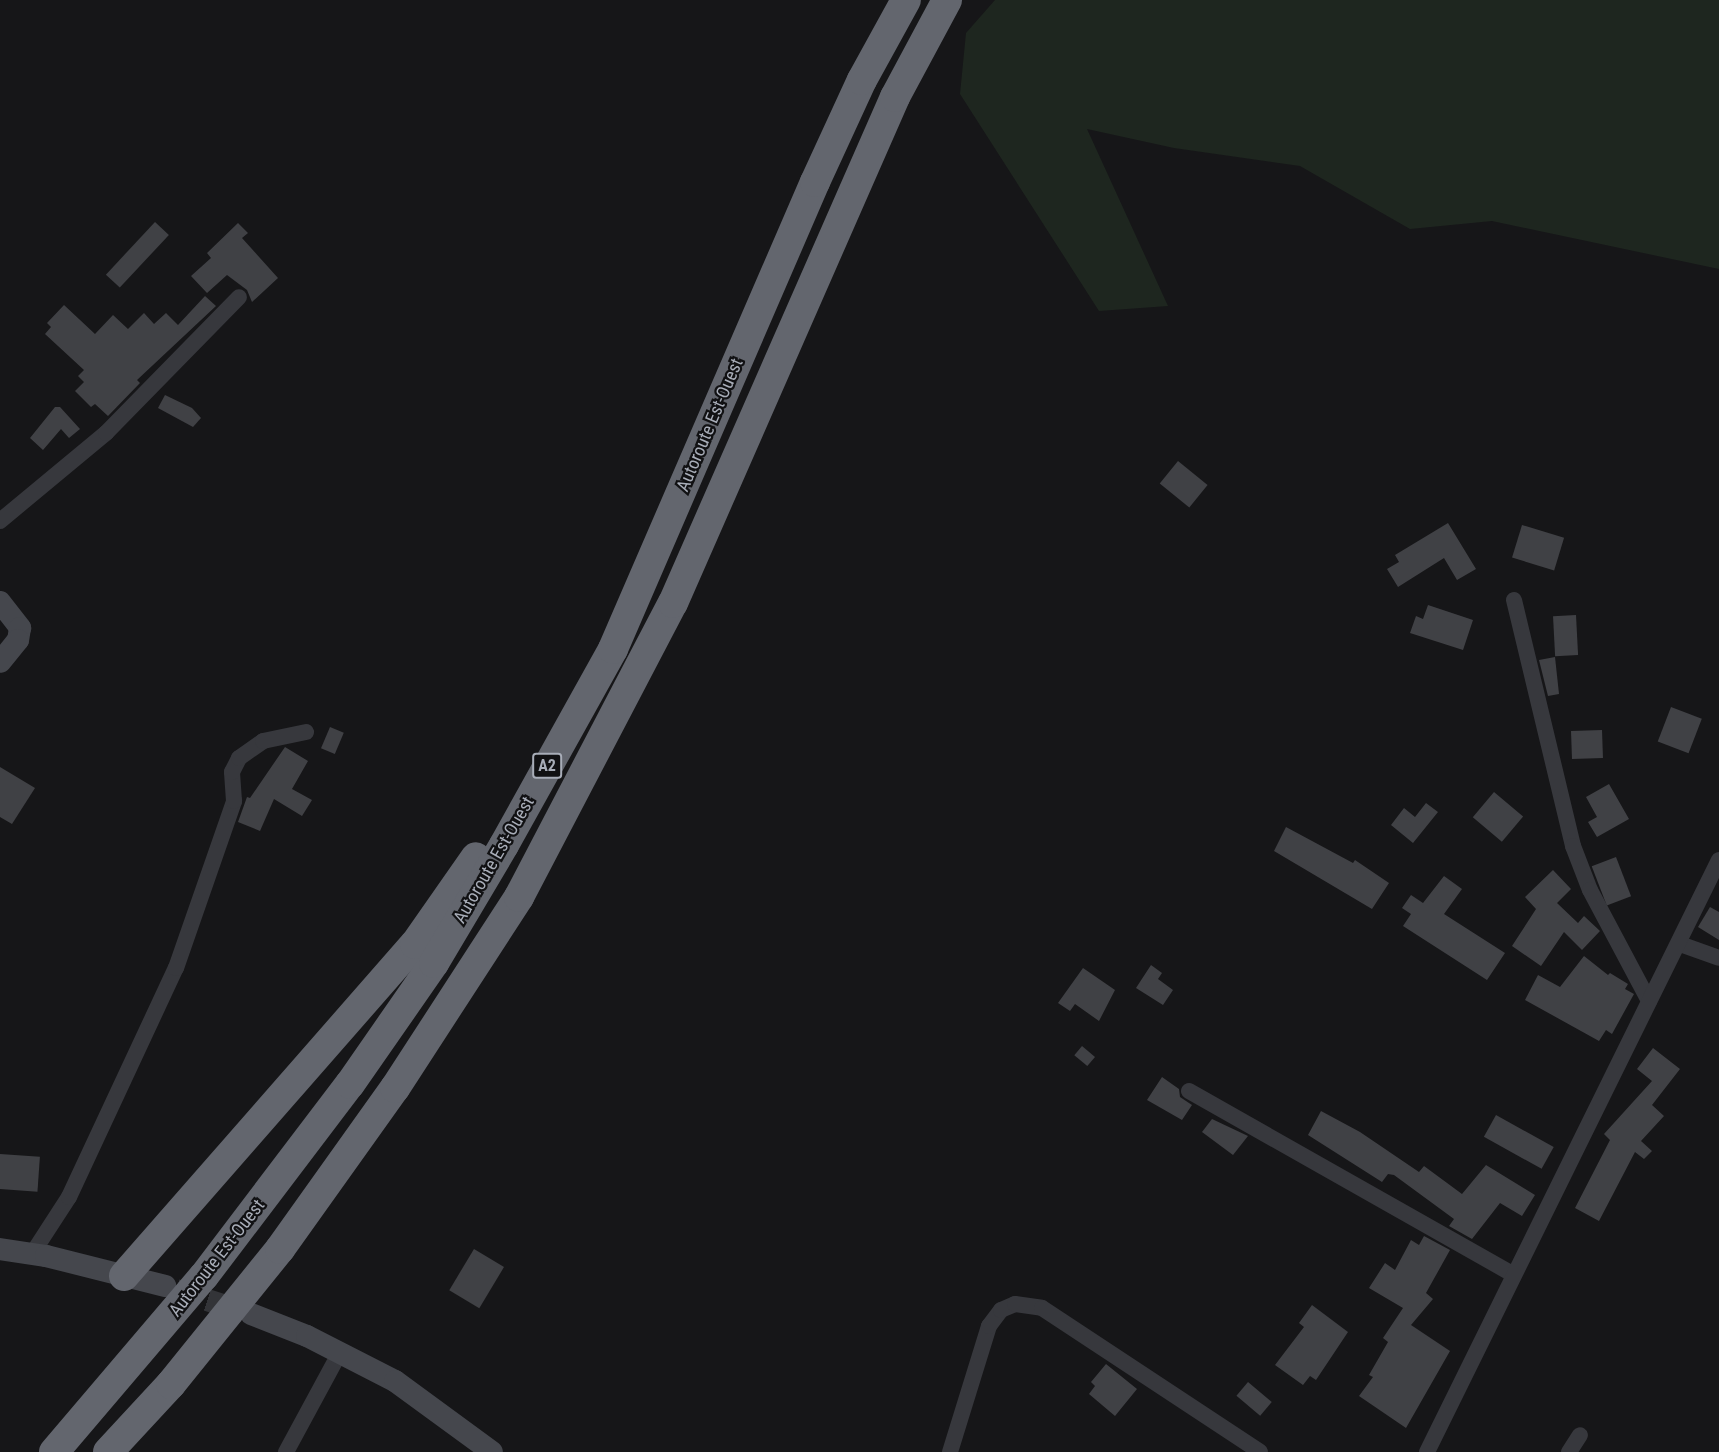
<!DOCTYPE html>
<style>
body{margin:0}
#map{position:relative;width:1719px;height:1452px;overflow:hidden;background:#161618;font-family:"Roboto Condensed",sans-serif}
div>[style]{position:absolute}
.green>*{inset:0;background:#1e261f}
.building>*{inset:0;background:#404145;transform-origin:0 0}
.secondary-tunnel>*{height:22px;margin-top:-11px;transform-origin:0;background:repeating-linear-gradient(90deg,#333438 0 22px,transparent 0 33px)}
.street>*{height:16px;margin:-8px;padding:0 8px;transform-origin:8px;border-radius:8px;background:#37383d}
.secondary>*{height:22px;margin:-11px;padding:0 11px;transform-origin:11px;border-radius:11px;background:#45474d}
.highway>*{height:30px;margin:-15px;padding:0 15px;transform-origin:15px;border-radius:15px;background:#63666e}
span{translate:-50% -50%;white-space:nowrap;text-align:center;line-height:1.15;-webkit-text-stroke:4.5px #111113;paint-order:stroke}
.shield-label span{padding:2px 4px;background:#111113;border:2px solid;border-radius:4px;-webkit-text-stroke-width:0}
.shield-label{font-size:16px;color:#a8adb8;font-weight:700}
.street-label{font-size:18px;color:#a8adb8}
</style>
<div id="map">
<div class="green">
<i style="clip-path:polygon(995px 0,1719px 0,1719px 269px,1492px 221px,1410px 229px,1300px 166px,1174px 148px,1087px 129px,1168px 306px,1099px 311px,960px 94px,966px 33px)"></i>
</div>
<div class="building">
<i style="left:155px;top:222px;width:19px;height:72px;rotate:43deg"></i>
<i style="clip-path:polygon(238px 223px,248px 233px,242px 238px,278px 278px,252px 302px,247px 290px,227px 275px,207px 293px,191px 276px,211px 258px,207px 253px)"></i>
<i style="clip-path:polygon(205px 296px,216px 306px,137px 380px,140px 383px,108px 416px,95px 404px,91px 407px,75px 391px,84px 382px,78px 376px,84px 370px,45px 334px,51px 327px,47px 323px,64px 305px,95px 334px,113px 315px,128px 329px,144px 313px,154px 324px,166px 313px,178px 325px)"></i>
<i style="clip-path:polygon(165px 395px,192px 408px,201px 418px,193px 427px,158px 408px)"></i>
<i style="clip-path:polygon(55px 407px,60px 407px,80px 429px,69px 438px,61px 429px,43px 450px,30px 438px)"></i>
<i style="left:1178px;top:461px;width:38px;height:29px;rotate:39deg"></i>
<i style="clip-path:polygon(1448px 523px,1476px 569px,1457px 580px,1444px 558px,1398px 587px,1387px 569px,1399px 562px,1395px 555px)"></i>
<i style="left:1522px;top:525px;width:44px;height:34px;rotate:17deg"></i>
<i style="clip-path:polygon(1428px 605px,1473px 620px,1463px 650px,1410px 633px,1416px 616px,1423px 619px)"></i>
<i style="left:1576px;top:615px;width:40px;height:23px;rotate:87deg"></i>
<i style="clip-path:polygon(1555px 657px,1559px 694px,1548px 696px,1539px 660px)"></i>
<i style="left:1671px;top:707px;width:33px;height:37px;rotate:21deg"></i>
<i style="left:330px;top:727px;width:15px;height:23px;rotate:23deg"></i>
<i style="left:1602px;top:730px;width:28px;height:31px;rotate:88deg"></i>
<i style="clip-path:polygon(285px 747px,308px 761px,292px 789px,312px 800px,302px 816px,274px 799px,260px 831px,238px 822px,247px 797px,250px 798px)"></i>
<i style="clip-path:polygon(0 767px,35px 788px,12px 824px,0 817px)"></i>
<i style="clip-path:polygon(1609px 784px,1629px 819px,1597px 837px,1588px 822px,1597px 817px,1586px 797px)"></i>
<i style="left:1494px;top:792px;width:38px;height:33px;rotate:40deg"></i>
<i style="clip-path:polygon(1426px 803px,1438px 812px,1413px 843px,1391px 825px,1404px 808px,1415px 817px)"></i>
<i style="clip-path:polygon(1286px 827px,1353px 863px,1355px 860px,1389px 883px,1372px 909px,1274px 851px)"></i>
<i style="left:1616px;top:857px;width:42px;height:26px;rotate:69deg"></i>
<i style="clip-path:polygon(1553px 870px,1571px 889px,1557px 903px,1578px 923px,1584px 916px,1600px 931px,1582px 950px,1564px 932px,1541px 966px,1512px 946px,1536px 909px,1525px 897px)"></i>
<i style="clip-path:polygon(1444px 876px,1462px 889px,1444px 914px,1505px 953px,1487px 980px,1403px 926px,1411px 914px,1402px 908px,1411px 895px,1423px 903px)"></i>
<i style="clip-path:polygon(1710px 907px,1719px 912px,1719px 940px,1698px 927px)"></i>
<i style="clip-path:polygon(1584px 956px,1608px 975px,1610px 973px,1628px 984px,1625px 989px,1634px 994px,1612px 1034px,1606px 1030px,1599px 1041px,1525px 1000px,1538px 975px,1560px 987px)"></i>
<i style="clip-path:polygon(1151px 965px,1162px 973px,1158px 979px,1173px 990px,1163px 1005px,1136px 988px)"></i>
<i style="clip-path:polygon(1083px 968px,1115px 990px,1099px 1021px,1075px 1004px,1070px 1011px,1058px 1003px)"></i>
<i style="left:1082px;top:1046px;width:17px;height:12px;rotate:40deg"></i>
<i style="clip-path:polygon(1653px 1048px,1680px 1069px,1652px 1105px,1664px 1116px,1641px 1141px,1652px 1151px,1644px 1159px,1635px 1152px,1599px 1221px,1575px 1208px,1610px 1140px,1604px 1134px,1652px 1081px,1637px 1069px)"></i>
<i style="clip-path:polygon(1162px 1077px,1179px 1089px,1180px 1097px,1192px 1105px,1182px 1120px,1147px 1100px)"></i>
<i style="clip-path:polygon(1321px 1111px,1360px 1132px,1419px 1172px,1424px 1166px,1462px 1194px,1486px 1165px,1535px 1195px,1522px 1216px,1500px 1203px,1472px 1239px,1449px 1226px,1454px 1219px,1394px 1175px,1388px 1174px,1382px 1182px,1308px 1135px)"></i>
<i style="left:1496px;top:1115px;width:66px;height:25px;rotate:29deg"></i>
<i style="clip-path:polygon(1212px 1119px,1248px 1136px,1233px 1155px,1202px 1132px)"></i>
<i style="left:0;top:1154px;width:40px;height:35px;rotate:4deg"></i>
<i style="clip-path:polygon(1424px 1236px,1450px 1250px,1426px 1293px,1433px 1299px,1411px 1325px,1450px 1351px,1406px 1428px,1359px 1396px,1373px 1377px,1369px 1375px,1388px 1342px,1383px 1338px,1403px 1308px,1369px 1288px,1385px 1263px,1395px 1270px,1411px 1240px,1419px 1245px)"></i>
<i style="left:474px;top:1249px;width:35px;height:48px;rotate:31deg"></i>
<i style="clip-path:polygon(1312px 1305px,1348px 1332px,1316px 1380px,1310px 1376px,1303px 1385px,1275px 1365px,1304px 1327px,1299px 1323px)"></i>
<i style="clip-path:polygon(1106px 1364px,1137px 1389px,1115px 1416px,1089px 1394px,1095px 1386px,1091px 1382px)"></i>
<i style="left:1248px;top:1382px;width:31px;height:18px;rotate:40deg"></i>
</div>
<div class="secondary-tunnel">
<i style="left:176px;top:1290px;width:71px;rotate:17.9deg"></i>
</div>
<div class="street">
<i style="left:0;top:521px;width:138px;rotate:-39.7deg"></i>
<i style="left:106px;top:433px;width:190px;rotate:-45.6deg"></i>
<i style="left:1514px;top:600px;width:253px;rotate:76.5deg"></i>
<i style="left:1573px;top:846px;width:47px;rotate:68.9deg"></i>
<i style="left:1590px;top:890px;width:126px;rotate:62deg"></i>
<i style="left:1680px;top:944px;width:41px;rotate:19.7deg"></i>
<i style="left:1189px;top:1091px;width:372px;rotate:29.5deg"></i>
<i style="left:32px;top:1254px;width:68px;rotate:-57deg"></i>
<i style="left:69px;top:1197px;width:253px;rotate:-65deg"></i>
<i style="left:176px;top:968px;width:177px;rotate:-70.8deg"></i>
<i style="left:234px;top:801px;width:29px;rotate:-94deg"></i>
<i style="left:232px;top:772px;width:16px;rotate:-63deg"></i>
<i style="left:239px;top:758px;width:29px;rotate:-35deg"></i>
<i style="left:263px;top:741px;width:44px;rotate:-11.8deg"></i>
<i style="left:286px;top:1452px;width:114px;rotate:-61.6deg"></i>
<i style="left:950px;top:1452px;width:132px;rotate:-72.8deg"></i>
<i style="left:989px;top:1326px;width:20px;rotate:-53deg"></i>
<i style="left:1001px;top:1310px;width:15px;rotate:-23deg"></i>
<i style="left:1015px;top:1304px;width:27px;rotate:8deg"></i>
<i style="left:1042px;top:1308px;width:261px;rotate:33.4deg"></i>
<i style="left:1427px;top:1452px;width:660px;rotate:-63.75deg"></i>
<i style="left:1569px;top:1452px;width:20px;rotate:-57deg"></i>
</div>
<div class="secondary">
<i style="left:0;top:602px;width:33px;rotate:52deg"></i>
<i style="left:20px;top:628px;width:12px;rotate:99deg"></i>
<i style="left:18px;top:640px;width:28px;rotate:129deg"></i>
<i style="left:0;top:1249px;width:47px;rotate:8.7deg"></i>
<i style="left:46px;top:1256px;width:123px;rotate:14.1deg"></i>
<i style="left:251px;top:1314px;width:60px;rotate:21.4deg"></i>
<i style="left:307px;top:1336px;width:99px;rotate:27.1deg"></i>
<i style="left:395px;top:1381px;width:120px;rotate:36.2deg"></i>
</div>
<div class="highway">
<i style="left:124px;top:1276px;width:441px;rotate:-48.8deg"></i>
<i style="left:415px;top:944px;width:106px;rotate:-55deg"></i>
<i style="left:54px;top:1452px;width:231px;rotate:-49.6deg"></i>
<i style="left:204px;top:1276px;width:241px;rotate:-52.8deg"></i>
<i style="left:350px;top:1084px;width:147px;rotate:-55.2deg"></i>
<i style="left:434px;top:963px;width:137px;rotate:-59.3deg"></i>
<i style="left:504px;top:845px;width:224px;rotate:-60.9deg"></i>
<i style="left:613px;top:649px;width:509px;rotate:-66.61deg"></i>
<i style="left:815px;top:182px;width:112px;rotate:-65.3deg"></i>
<i style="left:862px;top:80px;width:91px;rotate:-61.2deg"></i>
<i style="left:108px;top:1452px;width:93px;rotate:-47.2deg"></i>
<i style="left:171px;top:1384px;width:174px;rotate:-51.1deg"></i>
<i style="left:280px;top:1249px;width:198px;rotate:-54.5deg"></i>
<i style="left:395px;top:1088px;width:228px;rotate:-57deg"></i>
<i style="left:519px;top:897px;width:332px;rotate:-62.4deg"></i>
<i style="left:673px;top:603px;width:553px;rotate:-66.31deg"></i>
<i style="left:895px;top:97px;width:110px;rotate:-61.8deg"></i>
</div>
<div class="shield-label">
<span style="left:547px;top:766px">A2</span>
</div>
<div class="street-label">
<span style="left:710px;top:425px;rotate:-67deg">Autoroute Est-Ouest</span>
<span style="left:494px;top:860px;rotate:-60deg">Autoroute Est-Ouest</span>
<span style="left:217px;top:1258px;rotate:-52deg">Autoroute Est-Ouest</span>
</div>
</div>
